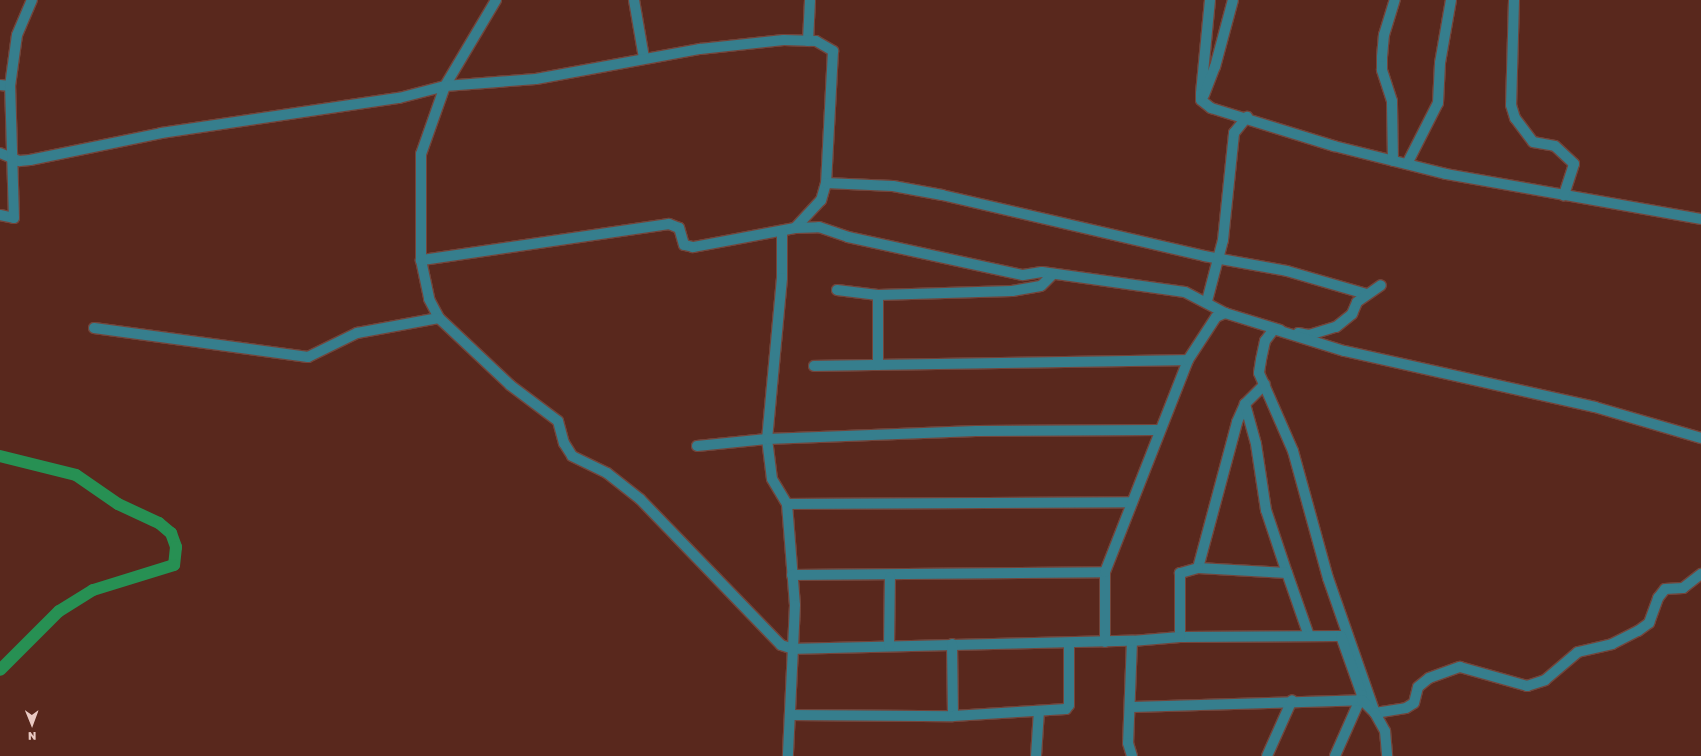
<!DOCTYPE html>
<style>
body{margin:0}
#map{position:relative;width:1701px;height:756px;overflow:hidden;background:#59281d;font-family:"Golos Text",sans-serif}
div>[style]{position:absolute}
.river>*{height:12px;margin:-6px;padding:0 6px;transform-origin:6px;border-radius:6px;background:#279053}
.roads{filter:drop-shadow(1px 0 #73453b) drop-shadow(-1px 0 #73453b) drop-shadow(0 1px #73453b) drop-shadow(0 -1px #73453b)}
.minor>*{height:10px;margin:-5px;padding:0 5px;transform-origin:5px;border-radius:5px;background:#367e8d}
span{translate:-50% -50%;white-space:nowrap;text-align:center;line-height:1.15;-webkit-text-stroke:3px #59281d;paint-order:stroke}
.north{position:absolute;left:12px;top:704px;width:40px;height:40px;-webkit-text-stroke:3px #59281d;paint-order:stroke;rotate:179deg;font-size:11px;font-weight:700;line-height:16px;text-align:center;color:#eacac3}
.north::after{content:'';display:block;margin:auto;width:14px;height:18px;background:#eacac3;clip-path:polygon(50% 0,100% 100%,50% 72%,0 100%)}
</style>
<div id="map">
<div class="river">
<i style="left:0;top:456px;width:78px;rotate:14deg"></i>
<i style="left:76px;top:475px;width:51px;rotate:34.6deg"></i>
<i style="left:118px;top:504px;width:45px;rotate:24.9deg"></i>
<i style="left:159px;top:523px;width:16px;rotate:40deg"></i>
<i style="left:171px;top:533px;width:15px;rotate:70deg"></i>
<i style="left:176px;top:547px;width:18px;rotate:96deg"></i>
<i style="left:174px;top:565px;width:85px;rotate:162.8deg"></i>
<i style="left:93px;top:590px;width:40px;rotate:148deg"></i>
<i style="left:59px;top:611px;width:83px;rotate:135deg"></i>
</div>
<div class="roads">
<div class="minor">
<i style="left:496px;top:0;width:100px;rotate:120.7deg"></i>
<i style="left:445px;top:86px;width:72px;rotate:109.4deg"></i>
<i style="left:421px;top:154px;width:106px;rotate:90deg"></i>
<i style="left:421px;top:260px;width:40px;rotate:78deg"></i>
<i style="left:429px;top:299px;width:21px;rotate:62deg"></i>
<i style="left:439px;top:318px;width:98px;rotate:43.3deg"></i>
<i style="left:510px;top:385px;width:60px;rotate:36.9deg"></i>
<i style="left:558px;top:421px;width:23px;rotate:75deg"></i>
<i style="left:564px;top:443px;width:15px;rotate:58deg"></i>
<i style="left:572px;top:456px;width:39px;rotate:26deg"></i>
<i style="left:607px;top:473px;width:42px;rotate:38.2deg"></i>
<i style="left:640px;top:499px;width:203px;rotate:46deg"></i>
<i style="left:781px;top:645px;width:13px;rotate:18deg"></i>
<i style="left:793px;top:649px;width:339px;rotate:-1.4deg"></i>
<i style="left:1132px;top:641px;width:102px;rotate:92.2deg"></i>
<i style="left:1128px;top:743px;width:14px;rotate:73deg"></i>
<i style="left:634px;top:0;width:59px;rotate:80.2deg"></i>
<i style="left:1210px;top:0;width:94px;rotate:95.5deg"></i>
<i style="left:1201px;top:94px;width:6px;rotate:90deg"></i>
<i style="left:1201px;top:100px;width:13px;rotate:39deg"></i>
<i style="left:1211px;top:108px;width:129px;rotate:17.2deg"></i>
<i style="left:1334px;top:146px;width:115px;rotate:14deg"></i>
<i style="left:1446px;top:174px;width:259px;rotate:10deg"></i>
<i style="left:1514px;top:0;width:105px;rotate:91.6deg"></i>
<i style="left:1511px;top:105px;width:14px;rotate:73deg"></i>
<i style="left:1515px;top:118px;width:30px;rotate:53deg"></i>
<i style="left:1533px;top:142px;width:22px;rotate:10deg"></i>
<i style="left:1555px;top:146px;width:26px;rotate:43deg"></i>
<i style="left:1574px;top:164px;width:33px;rotate:108deg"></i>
<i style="left:808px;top:41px;width:41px;rotate:-87.2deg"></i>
<i style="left:0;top:85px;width:10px;rotate:6deg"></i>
<i style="left:1204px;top:95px;width:30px;rotate:-69deg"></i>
<i style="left:1215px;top:67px;width:69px;rotate:-75deg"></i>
<i style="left:0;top:153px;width:21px;rotate:23deg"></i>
<i style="left:19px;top:161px;width:11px;rotate:-5deg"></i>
<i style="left:30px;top:160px;width:134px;rotate:-11.6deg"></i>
<i style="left:161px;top:133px;width:241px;rotate:-8.4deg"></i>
<i style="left:399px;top:98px;width:48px;rotate:-14.6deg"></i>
<i style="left:445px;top:86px;width:91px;rotate:-4.4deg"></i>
<i style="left:536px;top:79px;width:167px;rotate:-10.4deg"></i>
<i style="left:700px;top:49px;width:84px;rotate:-6.1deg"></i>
<i style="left:784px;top:40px;width:32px;rotate:2deg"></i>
<i style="left:816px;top:41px;width:20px;rotate:30deg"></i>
<i style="left:833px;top:51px;width:132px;rotate:93deg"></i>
<i style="left:826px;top:183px;width:18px;rotate:106deg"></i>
<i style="left:821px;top:200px;width:38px;rotate:133deg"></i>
<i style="left:795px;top:228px;width:104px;rotate:169.4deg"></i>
<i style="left:693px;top:247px;width:9px;rotate:-167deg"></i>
<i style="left:684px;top:245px;width:18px;rotate:-106deg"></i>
<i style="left:679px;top:228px;width:11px;rotate:-158deg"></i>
<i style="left:669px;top:224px;width:251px;rotate:171.7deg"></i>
<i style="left:1393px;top:161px;width:60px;rotate:-91deg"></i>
<i style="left:1392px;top:101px;width:33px;rotate:-108deg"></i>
<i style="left:1382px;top:70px;width:13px;rotate:-90deg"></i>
<i style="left:1382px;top:57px;width:22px;rotate:-85deg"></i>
<i style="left:1384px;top:35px;width:37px;rotate:-73deg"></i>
<i style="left:1407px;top:164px;width:68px;rotate:-63.1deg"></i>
<i style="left:1438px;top:103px;width:40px;rotate:-87.1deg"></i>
<i style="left:1440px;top:63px;width:64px;rotate:-80.1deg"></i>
<i style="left:826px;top:183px;width:67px;rotate:2.6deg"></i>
<i style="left:893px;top:186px;width:50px;rotate:10.4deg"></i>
<i style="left:942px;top:195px;width:269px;rotate:13.1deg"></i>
<i style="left:1204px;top:256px;width:84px;rotate:10.2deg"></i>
<i style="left:1287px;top:271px;width:82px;rotate:16.2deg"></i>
<i style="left:0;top:215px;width:14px;rotate:12deg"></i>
<i style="left:14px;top:218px;width:132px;rotate:-91.7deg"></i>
<i style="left:10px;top:86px;width:51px;rotate:-82.2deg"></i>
<i style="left:17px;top:35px;width:38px;rotate:-67deg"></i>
<i style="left:795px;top:228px;width:24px;rotate:-2deg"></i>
<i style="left:819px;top:227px;width:31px;rotate:19deg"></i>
<i style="left:848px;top:237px;width:179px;rotate:12.3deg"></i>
<i style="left:1023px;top:275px;width:19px;rotate:-9deg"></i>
<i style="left:1042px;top:272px;width:144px;rotate:8deg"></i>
<i style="left:1185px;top:292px;width:45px;rotate:27.7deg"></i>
<i style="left:782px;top:233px;width:45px;rotate:90deg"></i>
<i style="left:782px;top:278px;width:162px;rotate:95.3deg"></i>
<i style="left:767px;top:439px;width:40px;rotate:82.9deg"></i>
<i style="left:772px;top:479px;width:29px;rotate:59deg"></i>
<i style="left:787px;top:504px;width:101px;rotate:85.5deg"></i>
<i style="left:795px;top:605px;width:151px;rotate:92.7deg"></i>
<i style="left:837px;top:290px;width:41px;rotate:7deg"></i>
<i style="left:878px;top:295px;width:134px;rotate:-1.7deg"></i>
<i style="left:1012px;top:291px;width:29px;rotate:-10deg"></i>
<i style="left:1041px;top:286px;width:17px;rotate:-45deg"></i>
<i style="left:878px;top:295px;width:70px;rotate:90deg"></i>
<i style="left:1207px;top:301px;width:63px;rotate:-75.3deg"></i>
<i style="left:1223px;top:240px;width:108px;rotate:-84.1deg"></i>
<i style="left:1234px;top:133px;width:21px;rotate:-51deg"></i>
<i style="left:94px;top:328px;width:216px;rotate:7.7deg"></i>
<i style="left:308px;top:357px;width:55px;rotate:-26.1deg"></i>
<i style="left:357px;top:333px;width:83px;rotate:-10.4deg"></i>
<i style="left:1298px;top:333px;width:11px;rotate:10deg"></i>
<i style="left:1309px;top:335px;width:28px;rotate:-17deg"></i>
<i style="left:1336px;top:327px;width:21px;rotate:-39deg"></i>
<i style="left:1352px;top:314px;width:13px;rotate:-67deg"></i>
<i style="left:1357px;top:302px;width:29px;rotate:-35deg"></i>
<i style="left:814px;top:366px;width:374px;rotate:-0.9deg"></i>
<i style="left:1245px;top:404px;width:28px;rotate:-45deg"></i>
<i style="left:1701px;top:438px;width:110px;rotate:-163.7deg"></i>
<i style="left:1595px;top:407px;width:257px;rotate:-167.4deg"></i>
<i style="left:1344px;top:351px;width:73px;rotate:-162.6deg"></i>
<i style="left:1274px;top:329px;width:15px;rotate:127deg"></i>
<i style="left:1265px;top:341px;width:19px;rotate:102deg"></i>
<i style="left:1261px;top:360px;width:13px;rotate:99deg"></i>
<i style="left:1259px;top:373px;width:85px;rotate:66.4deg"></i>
<i style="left:1293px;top:451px;width:132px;rotate:74.6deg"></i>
<i style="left:1328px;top:578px;width:143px;rotate:70.8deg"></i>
<i style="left:1375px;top:713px;width:31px;rotate:-9deg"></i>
<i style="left:1406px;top:708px;width:9px;rotate:-32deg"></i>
<i style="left:1414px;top:703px;width:16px;rotate:-76deg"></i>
<i style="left:1418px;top:687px;width:14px;rotate:-39deg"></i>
<i style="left:1429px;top:678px;width:33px;rotate:-20deg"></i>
<i style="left:1460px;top:667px;width:70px;rotate:15.8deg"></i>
<i style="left:1527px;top:686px;width:19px;rotate:-18deg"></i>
<i style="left:1545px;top:680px;width:43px;rotate:-40.3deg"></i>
<i style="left:1578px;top:652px;width:35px;rotate:-13deg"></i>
<i style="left:1612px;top:644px;width:29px;rotate:-27deg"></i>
<i style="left:1638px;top:631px;width:14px;rotate:-36deg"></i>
<i style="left:1649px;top:623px;width:27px;rotate:-70deg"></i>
<i style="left:1658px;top:598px;width:11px;rotate:-52deg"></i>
<i style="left:1665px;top:589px;width:18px;rotate:-3deg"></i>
<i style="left:1683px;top:588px;width:23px;rotate:-38deg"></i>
<i style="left:697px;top:446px;width:70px;rotate:-5.7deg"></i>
<i style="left:767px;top:439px;width:209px;rotate:-2.2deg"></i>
<i style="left:976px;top:431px;width:183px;rotate:-0.3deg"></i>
<i style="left:787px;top:504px;width:345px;rotate:-0.3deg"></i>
<i style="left:1198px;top:568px;width:151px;rotate:-75deg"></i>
<i style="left:1237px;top:422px;width:20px;rotate:-66deg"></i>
<i style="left:1245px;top:404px;width:41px;rotate:74.6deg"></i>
<i style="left:1256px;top:444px;width:67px;rotate:81.4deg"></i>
<i style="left:1266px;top:510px;width:66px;rotate:71.6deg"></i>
<i style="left:792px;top:575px;width:313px;rotate:-0.5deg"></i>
<i style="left:1309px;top:636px;width:67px;rotate:-109.2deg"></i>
<i style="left:1287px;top:573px;width:89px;rotate:-176.8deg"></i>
<i style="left:1198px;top:568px;width:19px;rotate:164deg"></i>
<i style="left:1180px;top:573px;width:64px;rotate:90deg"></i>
<i style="left:1180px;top:637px;width:161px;rotate:-0.4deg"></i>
<i style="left:1341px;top:636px;width:63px;rotate:70.4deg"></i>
<i style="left:1362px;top:695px;width:67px;rotate:113.9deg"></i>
<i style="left:1132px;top:641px;width:48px;rotate:-4.8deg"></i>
<i style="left:1105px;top:642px;width:70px;rotate:-90deg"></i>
<i style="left:1105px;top:572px;width:228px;rotate:-68.6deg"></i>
<i style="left:1188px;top:360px;width:51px;rotate:-56.9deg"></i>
<i style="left:1216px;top:317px;width:10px;rotate:-24deg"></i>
<i style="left:1225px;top:313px;width:58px;rotate:17.2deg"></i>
<i style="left:952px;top:644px;width:72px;rotate:89.2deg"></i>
<i style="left:889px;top:646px;width:69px;rotate:-89.2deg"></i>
<i style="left:1132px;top:707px;width:230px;rotate:-1.7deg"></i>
<i style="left:1362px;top:700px;width:18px;rotate:45deg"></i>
<i style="left:1375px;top:713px;width:21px;rotate:61deg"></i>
<i style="left:1385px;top:731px;width:25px;rotate:85deg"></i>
<i style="left:790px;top:715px;width:163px;rotate:0.4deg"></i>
<i style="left:953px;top:716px;width:113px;rotate:-3.5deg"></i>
<i style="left:1066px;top:709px;width:5px;rotate:-53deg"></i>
<i style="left:1069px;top:705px;width:61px;rotate:-90deg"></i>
<i style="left:1036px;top:756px;width:45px;rotate:-86.2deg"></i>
<i style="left:1267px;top:756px;width:61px;rotate:-65.9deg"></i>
</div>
</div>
<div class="north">N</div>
</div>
